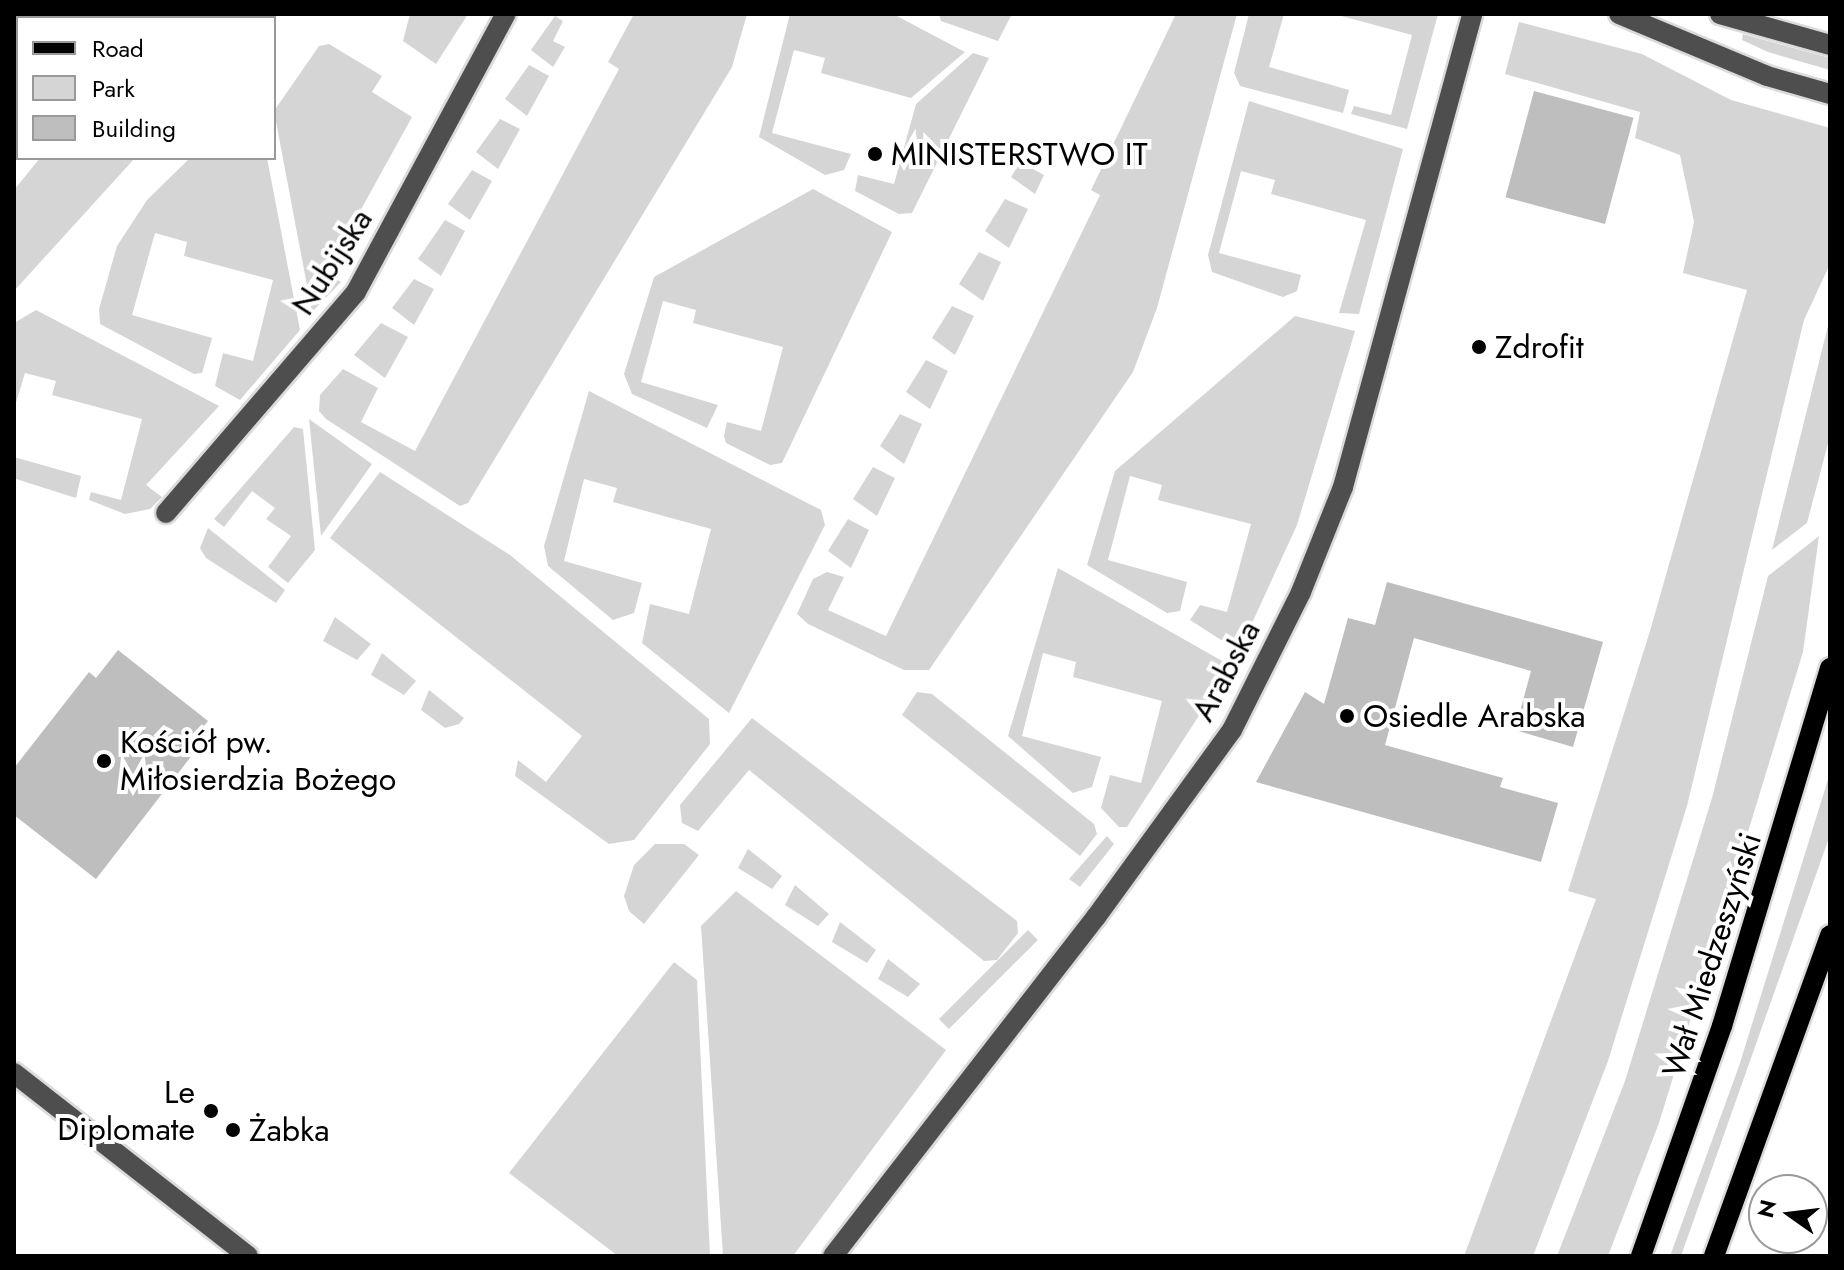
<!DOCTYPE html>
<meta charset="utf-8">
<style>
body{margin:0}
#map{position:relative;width:1844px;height:1270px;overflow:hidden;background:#fff;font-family:Jost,sans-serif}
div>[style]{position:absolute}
.green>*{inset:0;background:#d5d5d5;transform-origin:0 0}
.building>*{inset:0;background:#bebebe;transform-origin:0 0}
.roads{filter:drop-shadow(2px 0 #dbdbdb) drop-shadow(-2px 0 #dbdbdb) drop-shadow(0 2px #dbdbdb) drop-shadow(0 -2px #dbdbdb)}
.minor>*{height:20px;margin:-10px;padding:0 10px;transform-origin:10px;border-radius:10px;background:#4e4e4e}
.major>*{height:20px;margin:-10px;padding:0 10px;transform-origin:10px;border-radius:10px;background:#000}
.dots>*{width:22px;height:22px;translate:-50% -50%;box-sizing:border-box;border:4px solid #fff;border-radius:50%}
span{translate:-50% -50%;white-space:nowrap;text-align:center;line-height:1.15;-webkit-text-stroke:8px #fff;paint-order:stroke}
.poi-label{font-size:32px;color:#000}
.left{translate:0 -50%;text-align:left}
.right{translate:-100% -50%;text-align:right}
.street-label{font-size:32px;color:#000}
.frame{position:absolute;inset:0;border:16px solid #000;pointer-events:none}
.legend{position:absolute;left:16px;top:16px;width:260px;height:144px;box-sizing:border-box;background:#fff;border:2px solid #999;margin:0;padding:10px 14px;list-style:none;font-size:24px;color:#000}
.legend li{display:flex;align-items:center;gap:16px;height:40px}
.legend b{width:40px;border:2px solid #999}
.north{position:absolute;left:1748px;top:1174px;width:80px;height:80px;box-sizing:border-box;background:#fff;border:2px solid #999;border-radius:50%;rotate:284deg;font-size:22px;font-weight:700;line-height:32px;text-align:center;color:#000}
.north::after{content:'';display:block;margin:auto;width:28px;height:36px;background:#000;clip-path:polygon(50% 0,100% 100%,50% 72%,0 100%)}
</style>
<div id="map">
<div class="green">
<i style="clip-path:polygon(410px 14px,468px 14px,436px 64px,403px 41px)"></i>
<i style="clip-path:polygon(634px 14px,747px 14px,732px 67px,468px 503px,460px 506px,326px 419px,319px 411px,320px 395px,343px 369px,378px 388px,361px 422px,415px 451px,619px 69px,608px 62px)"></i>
<i style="clip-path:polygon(790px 14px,893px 14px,965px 52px,911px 98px,821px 73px,825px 58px,794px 50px,772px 133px,851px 154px,844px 170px,825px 175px,759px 137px)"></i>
<i style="clip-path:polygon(939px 14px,1012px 14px,998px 41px,941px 21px)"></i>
<i style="clip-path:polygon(1176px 14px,1237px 14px,1157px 308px,1133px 372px,929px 670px,904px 670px,808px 624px,797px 614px,813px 579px,827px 572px,844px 577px,828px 610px,886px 636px,1100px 195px,1091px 190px)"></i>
<i style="clip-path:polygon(1249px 14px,1284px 14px,1269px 67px,1349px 90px,1343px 113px,1240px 86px,1234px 73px)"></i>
<i style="clip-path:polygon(1334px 14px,1438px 14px,1407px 129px,1351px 114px,1354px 106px,1391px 115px,1412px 35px)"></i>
<i style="clip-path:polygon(555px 16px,563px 21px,553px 41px,565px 47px,553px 67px,531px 50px)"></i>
<i style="clip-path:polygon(1519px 22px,1642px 54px,1731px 100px,1830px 128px,1830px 264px,1804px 320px,1687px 806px,1608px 1061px,1533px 1256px,1464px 1256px,1596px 899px,1568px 891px,1650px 631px,1747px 290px,1683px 273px,1694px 222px,1680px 155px,1635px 138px,1640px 112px,1505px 74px)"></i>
<i style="clip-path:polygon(1743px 34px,1830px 58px,1830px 70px,1768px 52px,1742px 40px)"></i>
<i style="clip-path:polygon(329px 44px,382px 76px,372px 92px,412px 117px,326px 273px,341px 282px,312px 312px,274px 111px,319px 46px)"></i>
<i style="clip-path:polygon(973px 53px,989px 58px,912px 213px,899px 214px,855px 191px,858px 175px,894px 184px,916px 104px)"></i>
<i style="clip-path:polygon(529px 65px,549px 76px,527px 116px,505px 99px)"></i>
<i style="clip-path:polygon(1249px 101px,1403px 149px,1359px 314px,1339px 313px,1366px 220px,1271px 194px,1275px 180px,1241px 171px,1219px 253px,1301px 275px,1297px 291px,1283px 297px,1212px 272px,1208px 255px)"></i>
<i style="clip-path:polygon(500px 119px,520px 129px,498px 169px,476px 152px)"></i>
<i style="clip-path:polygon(1031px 145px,1042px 150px,1033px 169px,1044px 175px,1035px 194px,1011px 177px)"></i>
<i style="clip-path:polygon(40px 158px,135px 158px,14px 291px,14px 190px)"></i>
<i style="clip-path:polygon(190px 158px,267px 158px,300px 330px,240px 400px,215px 386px,223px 353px,253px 361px,273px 280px,184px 256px,187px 242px,155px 233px,132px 315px,212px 338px,202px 373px,194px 374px,100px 324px,99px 309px,117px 246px,147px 200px)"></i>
<i style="clip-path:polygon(472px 170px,492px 181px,470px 220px,448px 204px)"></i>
<i style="clip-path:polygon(813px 189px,892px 232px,782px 463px,770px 465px,726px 443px,724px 436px,727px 422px,761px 431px,783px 347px,693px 323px,696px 310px,663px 301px,641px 382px,718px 405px,707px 428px,632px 394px,624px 374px,654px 277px)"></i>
<i style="clip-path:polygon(1005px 199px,1028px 209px,1009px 248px,985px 231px)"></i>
<i style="clip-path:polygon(445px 220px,465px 231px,441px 276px,418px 259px)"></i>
<i style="clip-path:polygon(979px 252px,1001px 262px,983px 301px,959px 284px)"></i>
<i style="clip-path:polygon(414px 279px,434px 289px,414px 325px,392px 308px)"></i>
<i style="clip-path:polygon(952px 306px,974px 316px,955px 355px,932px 338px)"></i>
<i style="clip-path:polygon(36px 310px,219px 406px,146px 485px,162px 497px,150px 509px,125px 514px,89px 500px,91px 492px,121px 500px,142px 419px,52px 395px,56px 381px,25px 373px,14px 409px,14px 323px)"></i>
<i style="clip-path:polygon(1295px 316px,1355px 331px,1297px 525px,1241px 647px,1235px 649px,1190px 620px,1200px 605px,1227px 612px,1251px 524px,1158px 500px,1162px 485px,1130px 476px,1108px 560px,1187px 582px,1180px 611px,1167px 613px,1087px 565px,1115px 471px)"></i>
<i style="clip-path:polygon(1830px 318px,1830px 436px,1807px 523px,1772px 550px)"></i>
<i style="clip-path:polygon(381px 323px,408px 337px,385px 378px,354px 355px)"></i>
<i style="clip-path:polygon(926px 360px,948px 371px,930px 409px,906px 392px)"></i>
<i style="clip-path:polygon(589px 391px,821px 510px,825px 525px,729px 713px,642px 643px,650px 604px,689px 614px,711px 529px,613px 502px,617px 488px,584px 479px,564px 561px,642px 583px,634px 613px,613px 620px,548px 566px,544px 546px)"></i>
<i style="clip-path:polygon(900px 414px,922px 424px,904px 464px,880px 446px)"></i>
<i style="clip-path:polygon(309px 419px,372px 464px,321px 536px)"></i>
<i style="clip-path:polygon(294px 427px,303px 429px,315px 550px,288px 583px,268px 567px,291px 536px,266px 519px,275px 508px,252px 491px,224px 527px,214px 519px)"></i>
<i style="clip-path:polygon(14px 457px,81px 476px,76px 498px,16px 479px)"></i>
<i style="clip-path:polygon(873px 467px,895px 478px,877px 516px,853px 499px)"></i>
<i style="clip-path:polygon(380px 472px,510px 555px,709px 719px,710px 744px,634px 840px,609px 844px,515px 776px,518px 760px,546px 782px,582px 736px,330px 538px)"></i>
<i style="clip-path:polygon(848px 519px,869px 530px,851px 568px,828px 551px)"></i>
<i style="clip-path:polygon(208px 528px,285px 590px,276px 603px,206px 558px,200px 548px)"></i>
<i style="clip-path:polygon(1819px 536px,1803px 652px,1659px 1123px,1608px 1256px,1557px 1256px,1625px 1081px,1712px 798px,1768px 576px)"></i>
<i style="clip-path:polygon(1058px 568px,1231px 666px,1127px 827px,1119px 827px,1101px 808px,1110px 775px,1141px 783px,1162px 701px,1073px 677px,1076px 662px,1043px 653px,1022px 736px,1101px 757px,1092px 787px,1073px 793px,1008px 736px)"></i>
<i style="clip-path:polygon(335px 617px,371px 644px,357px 660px,323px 641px)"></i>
<i style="clip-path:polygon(382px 653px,416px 681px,404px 695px,371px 675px)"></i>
<i style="clip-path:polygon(429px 690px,464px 718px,459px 724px,445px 728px,421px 710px)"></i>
<i style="clip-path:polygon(917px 692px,932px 694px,1094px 824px,1097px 834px,1080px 856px,902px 715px)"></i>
<i style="clip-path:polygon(752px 718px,1017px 921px,1018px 933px,997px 960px,984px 961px,749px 770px,698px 831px,682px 823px,680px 805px)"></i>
<i style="clip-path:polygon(1830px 773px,1830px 835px,1681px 1256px,1670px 1256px,1739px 1066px)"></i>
<i style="clip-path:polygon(1107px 836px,1114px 844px,1080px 887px,1069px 879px)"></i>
<i style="clip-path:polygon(655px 844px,684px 844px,699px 855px,644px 924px,629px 911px,624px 896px,634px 865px)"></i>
<i style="clip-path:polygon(748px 849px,782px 876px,772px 889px,738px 868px)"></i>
<i style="clip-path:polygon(795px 885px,829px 914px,818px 926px,785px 905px)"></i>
<i style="clip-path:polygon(736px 891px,946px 1050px,793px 1256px,723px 1256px,701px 926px)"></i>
<i style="clip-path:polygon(840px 922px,876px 950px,867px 963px,832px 942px)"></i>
<i style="left:1028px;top:930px;width:14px;height:126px;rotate:45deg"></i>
<i style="clip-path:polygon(888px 959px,920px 984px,908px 997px,878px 979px)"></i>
<i style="clip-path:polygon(674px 962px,697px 980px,710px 1256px,618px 1256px,509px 1173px)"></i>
</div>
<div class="building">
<i style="left:1534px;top:91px;width:103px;height:110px;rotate:15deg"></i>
<i style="clip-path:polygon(1387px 582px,1603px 642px,1573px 747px,1515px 730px,1531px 671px,1414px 638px,1385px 745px,1503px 778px,1500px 787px,1558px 803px,1541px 862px,1256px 782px,1305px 692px,1324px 704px,1348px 618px,1375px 625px)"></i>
<i style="clip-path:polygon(118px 650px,208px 721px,186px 748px,193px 754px,96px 879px,14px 815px,14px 768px,89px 672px,96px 678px)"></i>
</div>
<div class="roads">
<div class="minor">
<i style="left:1619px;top:14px;width:160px;rotate:22.7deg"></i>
<i style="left:1767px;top:76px;width:66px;rotate:15.9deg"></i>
<i style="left:1720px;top:14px;width:114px;rotate:15.7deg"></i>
<i style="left:166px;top:513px;width:291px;rotate:-49.3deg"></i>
<i style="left:356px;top:292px;width:316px;rotate:-61.7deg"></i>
<i style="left:14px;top:1073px;width:297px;rotate:38deg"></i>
<i style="left:833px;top:1256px;width:429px;rotate:-52.2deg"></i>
<i style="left:1096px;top:917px;width:231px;rotate:-54deg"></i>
<i style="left:1232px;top:730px;width:154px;rotate:-63.4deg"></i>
<i style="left:1301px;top:592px;width:113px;rotate:-68.2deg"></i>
<i style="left:1343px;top:487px;width:490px;rotate:-74.7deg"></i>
</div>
<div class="major">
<i style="left:1641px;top:1256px;width:244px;rotate:-70.6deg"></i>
<i style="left:1722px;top:1026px;width:374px;rotate:-73.2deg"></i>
<i style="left:1714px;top:1256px;width:341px;rotate:-70.1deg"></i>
</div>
</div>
<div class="dots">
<i style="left:875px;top:154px;background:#000"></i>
<i style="left:1479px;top:347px;background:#000"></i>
<i style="left:1347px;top:716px;background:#000"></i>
<i style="left:104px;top:761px;background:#000"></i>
<i style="left:211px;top:1111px;background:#000"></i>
<i style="left:233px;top:1130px;background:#000"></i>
</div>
<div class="poi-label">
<span class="left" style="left:891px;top:154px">MINISTERSTWO IT</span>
<span class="left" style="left:1495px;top:347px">Zdrofit</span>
<span class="left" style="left:1363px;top:716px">Osiedle Arabska</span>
<span class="left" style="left:120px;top:761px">Kościół pw.<br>Miłosierdzia Bożego</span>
<span class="right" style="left:195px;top:1111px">Le<br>Diplomate</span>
<span class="left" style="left:249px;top:1130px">Żabka</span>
</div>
<div class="street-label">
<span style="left:332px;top:262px;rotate:-57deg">Nubijska</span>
<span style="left:1226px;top:671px;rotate:-62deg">Arabska</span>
<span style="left:1712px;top:955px;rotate:-72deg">Wał Miedzeszyński</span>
</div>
<div class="frame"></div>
<ul class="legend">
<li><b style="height:10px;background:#000"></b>Road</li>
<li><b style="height:22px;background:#d5d5d5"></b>Park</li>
<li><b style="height:22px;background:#bebebe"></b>Building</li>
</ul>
<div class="north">N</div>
</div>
